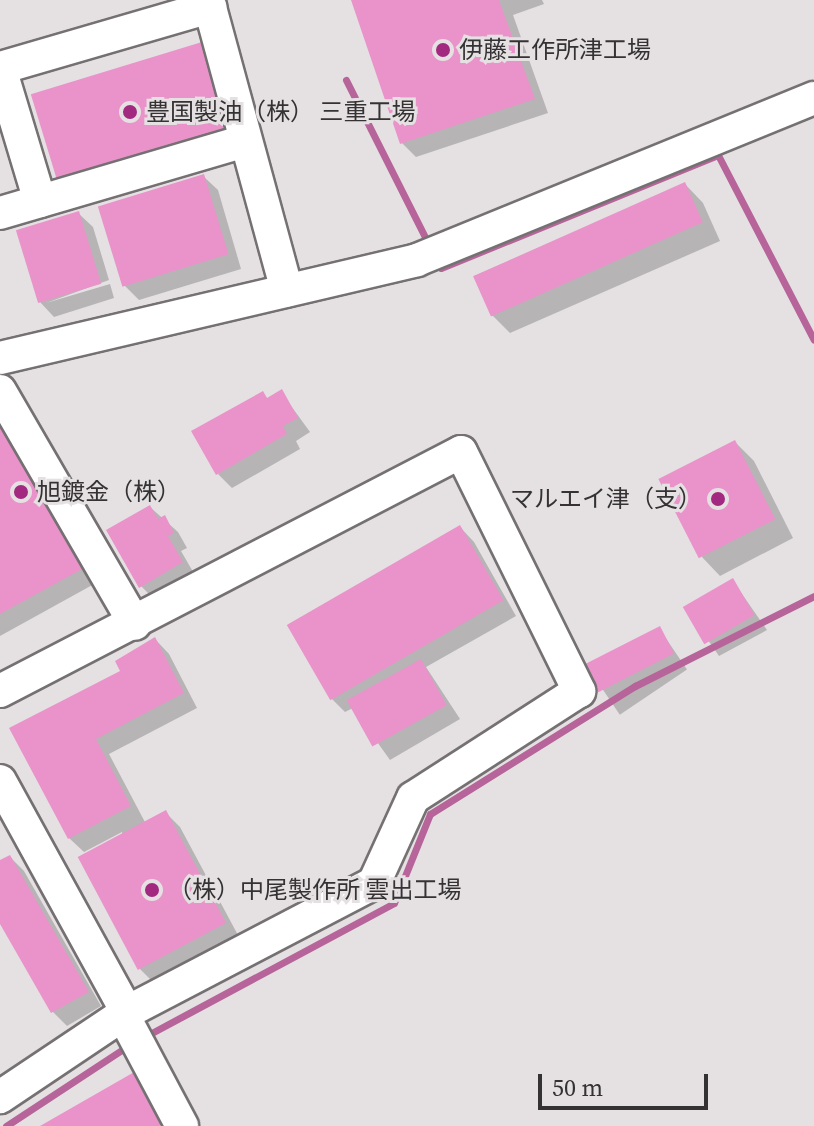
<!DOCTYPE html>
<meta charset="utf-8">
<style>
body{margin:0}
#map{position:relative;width:814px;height:1126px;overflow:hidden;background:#e5e1e3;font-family:"Source Serif 4","Noto Sans JP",serif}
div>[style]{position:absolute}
.shadow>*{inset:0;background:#0003;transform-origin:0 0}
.stream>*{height:7px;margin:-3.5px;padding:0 3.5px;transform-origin:3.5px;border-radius:3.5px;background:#b66499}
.building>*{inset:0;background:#e993ca;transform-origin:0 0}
.roads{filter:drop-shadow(2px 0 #757173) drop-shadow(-2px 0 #757173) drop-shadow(0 2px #757173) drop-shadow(0 -2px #757173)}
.minor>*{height:32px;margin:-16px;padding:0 16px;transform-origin:16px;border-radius:16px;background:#fff}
.dots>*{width:22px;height:22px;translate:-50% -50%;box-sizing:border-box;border:4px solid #e5e1e3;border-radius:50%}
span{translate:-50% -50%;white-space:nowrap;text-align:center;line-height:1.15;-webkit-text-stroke:6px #e5e1e3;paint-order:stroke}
.poi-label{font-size:24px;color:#343233}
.left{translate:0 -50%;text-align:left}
.right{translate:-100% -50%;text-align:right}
.scale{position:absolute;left:538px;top:1074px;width:170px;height:36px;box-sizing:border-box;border:4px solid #343233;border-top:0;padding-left:10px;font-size:24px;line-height:28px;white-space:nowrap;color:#343233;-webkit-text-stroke:6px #e5e1e3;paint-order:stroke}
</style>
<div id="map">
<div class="shadow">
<i style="clip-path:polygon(353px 0,542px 0,544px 4px,513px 15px,548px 113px,416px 157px,402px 143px)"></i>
<i style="clip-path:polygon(202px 44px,216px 59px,241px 142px,73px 194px)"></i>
<i style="clip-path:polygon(203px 176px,218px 190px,241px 269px,139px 300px,125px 286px)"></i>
<i style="clip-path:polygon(685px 184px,703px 203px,720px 241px,510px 333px,491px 314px,474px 276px)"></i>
<i style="clip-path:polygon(78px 213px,93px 227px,109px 280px,46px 303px,110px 284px,114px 298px,54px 317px,40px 302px)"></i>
<i style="clip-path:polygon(281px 392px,310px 432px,296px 441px,300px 449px,232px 488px,218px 474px,262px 393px,268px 399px)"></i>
<i style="clip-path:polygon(0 410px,96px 583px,0 636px)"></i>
<i style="clip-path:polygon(735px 442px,754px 461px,793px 538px,720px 576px,702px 557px)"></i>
<i style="clip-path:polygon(150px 507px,178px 532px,187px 548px,181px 551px,196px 577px,155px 600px,141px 586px)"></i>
<i style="clip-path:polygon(460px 527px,474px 542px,516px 616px,426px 667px,460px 719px,390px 760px,353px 708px,345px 712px,331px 698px,289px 624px)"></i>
<i style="clip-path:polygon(733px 581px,767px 630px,719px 656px,685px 607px)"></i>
<i style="left:659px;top:628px;width:50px;height:81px;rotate:56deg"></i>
<i style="clip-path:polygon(155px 639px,169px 654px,197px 708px,109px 754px,146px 824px,166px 813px,180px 827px,239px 937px,154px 983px,140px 969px,122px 832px,84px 852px,69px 838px,12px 729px,123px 672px)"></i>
<i style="clip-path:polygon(10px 857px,24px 871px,101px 1006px,67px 1026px,53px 1012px,0 920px,0 863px)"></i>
</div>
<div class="stream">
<i style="left:346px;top:80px;width:185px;rotate:63.3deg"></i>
<i style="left:436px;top:259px;width:10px;rotate:61deg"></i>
<i style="left:441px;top:268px;width:299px;rotate:-22.2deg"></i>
<i style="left:718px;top:155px;width:208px;rotate:62.6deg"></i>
<i style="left:146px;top:1036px;width:281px;rotate:-28.2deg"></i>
<i style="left:394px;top:903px;width:96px;rotate:-68deg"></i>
<i style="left:430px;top:814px;width:242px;rotate:-32deg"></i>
<i style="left:635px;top:686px;width:200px;rotate:-26.7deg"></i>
<i style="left:6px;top:1126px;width:149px;rotate:-33.3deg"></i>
</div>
<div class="building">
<i style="clip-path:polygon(351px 0,499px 0,535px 99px,400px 144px)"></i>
<i style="left:202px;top:42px;width:90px;height:179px;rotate:73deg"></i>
<i style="left:204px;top:174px;width:84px;height:111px;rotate:73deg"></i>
<i style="left:685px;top:182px;width:44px;height:232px;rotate:66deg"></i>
<i style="left:79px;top:211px;width:76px;height:66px;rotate:73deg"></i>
<i style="clip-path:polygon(282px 389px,298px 418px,283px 426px,287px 434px,216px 475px,191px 431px,263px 391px,267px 398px)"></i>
<i style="clip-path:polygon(0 415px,84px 568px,0 614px)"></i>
<i style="left:735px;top:440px;width:89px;height:86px;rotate:63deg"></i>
<i style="clip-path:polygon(150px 505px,158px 519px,165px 515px,174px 533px,168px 536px,183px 562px,139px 588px,106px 530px)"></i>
<i style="left:460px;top:525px;width:87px;height:200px;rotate:60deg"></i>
<i style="left:733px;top:578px;width:43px;height:58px;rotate:60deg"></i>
<i style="left:660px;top:626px;width:31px;height:85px;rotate:63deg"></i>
<i style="clip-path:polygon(155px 637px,184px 693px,96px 739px,131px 806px,68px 839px,9px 728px,120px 671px,115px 661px)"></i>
<i style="left:421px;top:659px;width:53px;height:85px;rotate:61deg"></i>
<i style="left:166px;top:810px;width:128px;height:100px;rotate:62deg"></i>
<i style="clip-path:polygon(10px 855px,89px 992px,51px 1013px,0 924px,0 860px)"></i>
<i style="clip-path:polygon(136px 1071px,165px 1123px,159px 1126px,40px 1126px)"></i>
</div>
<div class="roads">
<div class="minor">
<i style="left:208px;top:0;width:301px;rotate:74.8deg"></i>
<i style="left:0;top:68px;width:219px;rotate:-16.2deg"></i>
<i style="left:0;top:68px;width:139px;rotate:73.3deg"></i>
<i style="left:0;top:213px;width:254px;rotate:-16.4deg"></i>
<i style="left:0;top:358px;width:428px;rotate:-13.2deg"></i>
<i style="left:417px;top:260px;width:429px;rotate:-22.2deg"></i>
<i style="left:0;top:391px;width:269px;rotate:59.9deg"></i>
<i style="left:0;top:691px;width:519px;rotate:-27.4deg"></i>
<i style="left:461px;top:452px;width:267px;rotate:63.7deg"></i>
<i style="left:579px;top:691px;width:197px;rotate:147.2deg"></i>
<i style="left:413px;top:798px;width:94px;rotate:114.6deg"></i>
<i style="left:374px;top:883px;width:279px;rotate:152.4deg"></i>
<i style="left:127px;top:1012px;width:153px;rotate:146.2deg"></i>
<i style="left:0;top:781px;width:264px;rotate:61.2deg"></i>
<i style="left:123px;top:1015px;width:126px;rotate:62deg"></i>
</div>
</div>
<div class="dots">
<i style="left:443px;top:50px;background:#a2297f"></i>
<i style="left:130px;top:112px;background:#a2297f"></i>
<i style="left:21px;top:492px;background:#a2297f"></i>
<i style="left:718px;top:499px;background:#a2297f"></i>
<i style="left:152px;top:890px;background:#a2297f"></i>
</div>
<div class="poi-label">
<span class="left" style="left:459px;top:50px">伊藤工作所津工場</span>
<span class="left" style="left:146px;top:112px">豊国製油（株） 三重工場</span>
<span class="left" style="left:37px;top:492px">旭鍍金（株）</span>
<span class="right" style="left:702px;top:499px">マルエイ津（支）</span>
<span class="left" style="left:168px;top:890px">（株）中尾製作所 雲出工場</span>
</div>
<div class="scale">50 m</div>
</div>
